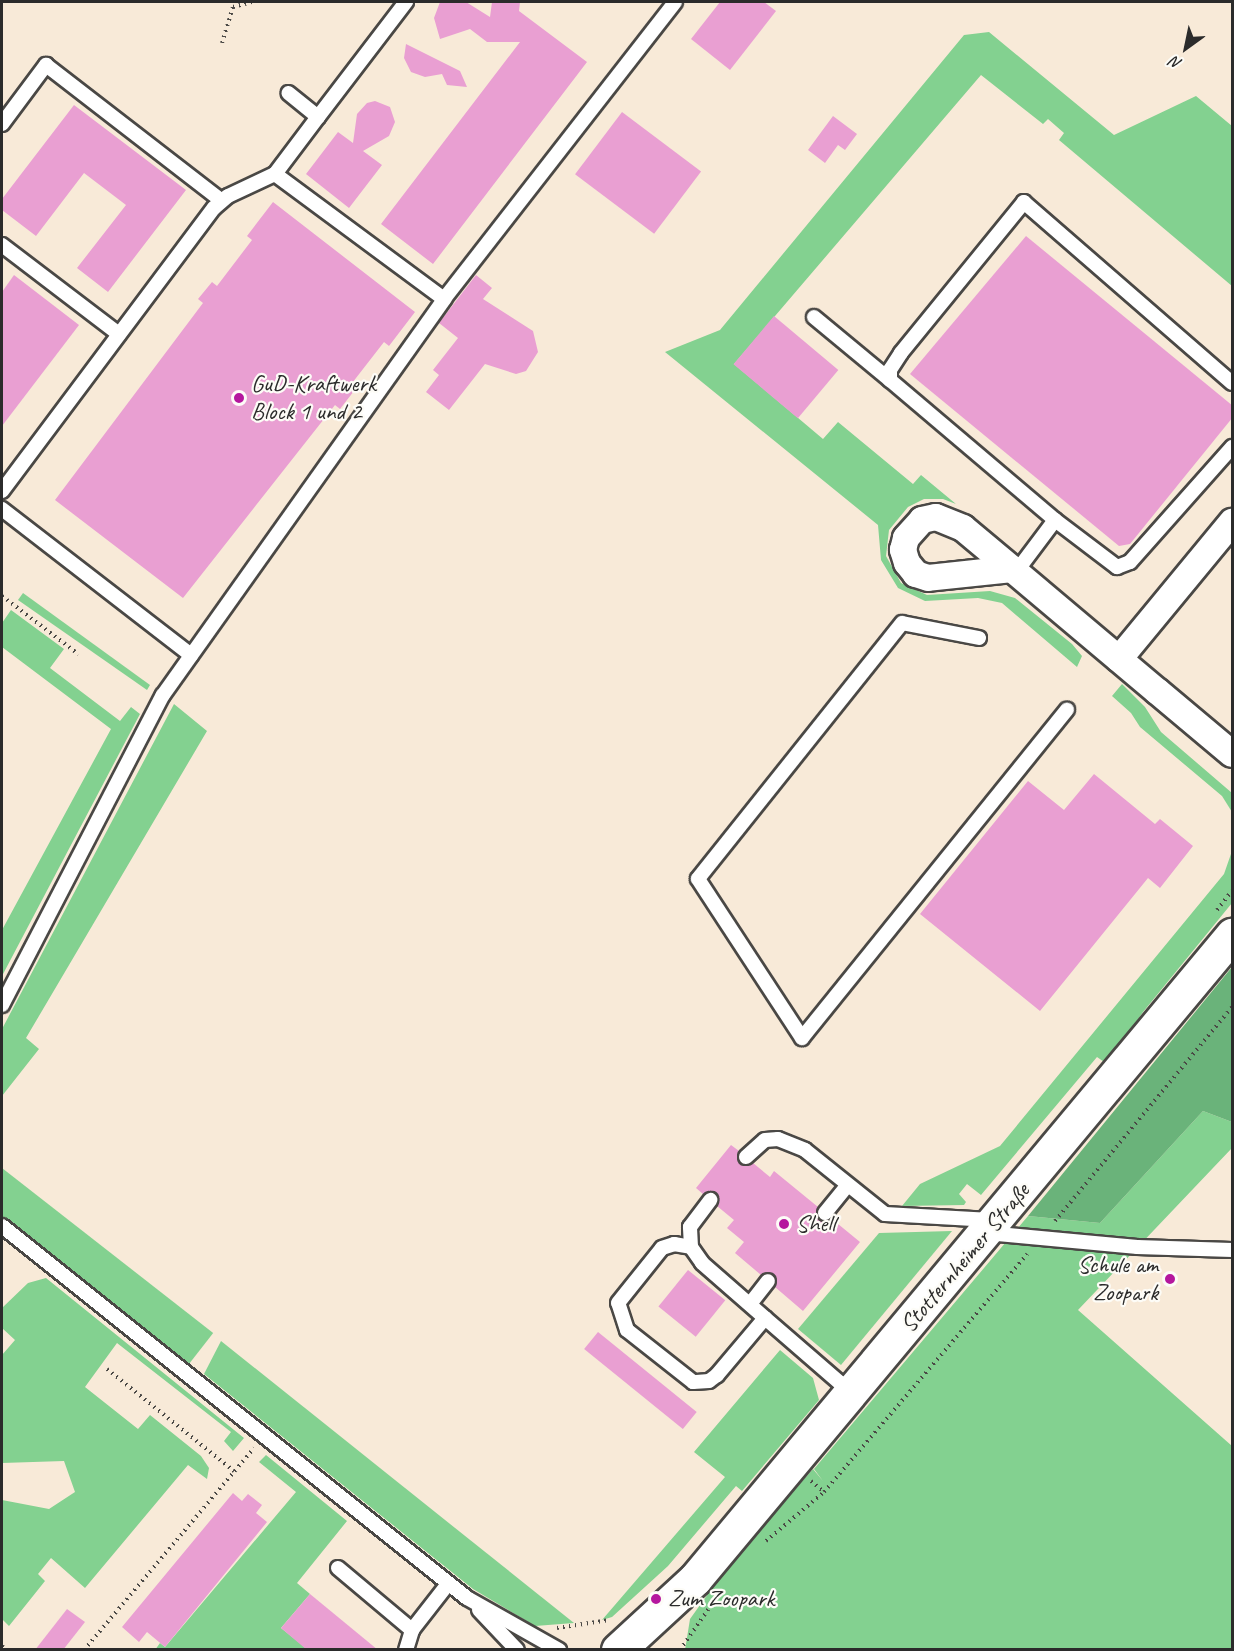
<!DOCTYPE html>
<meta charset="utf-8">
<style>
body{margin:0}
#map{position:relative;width:1234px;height:1651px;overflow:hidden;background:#f8ead8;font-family:Caveat,sans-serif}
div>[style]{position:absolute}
.green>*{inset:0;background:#83d190;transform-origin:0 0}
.forest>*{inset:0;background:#6ab37a}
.building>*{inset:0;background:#e99fd2;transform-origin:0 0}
.path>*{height:4px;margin-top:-2px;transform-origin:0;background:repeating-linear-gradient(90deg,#4a4845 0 1.5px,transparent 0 6px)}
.roads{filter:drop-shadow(2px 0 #4a4845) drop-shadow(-2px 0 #4a4845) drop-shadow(0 2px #4a4845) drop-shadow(0 -2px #4a4845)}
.service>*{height:14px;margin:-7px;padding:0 7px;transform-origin:7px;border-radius:7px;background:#fff}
.minor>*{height:26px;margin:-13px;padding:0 13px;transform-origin:13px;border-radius:13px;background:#fff}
.secondary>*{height:33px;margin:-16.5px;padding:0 16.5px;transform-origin:16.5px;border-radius:16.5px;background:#fff}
.dots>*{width:16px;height:16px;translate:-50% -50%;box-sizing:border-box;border:3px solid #fdfcf7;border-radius:50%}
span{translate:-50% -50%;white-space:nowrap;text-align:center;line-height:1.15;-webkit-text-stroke:4.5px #fdfcf7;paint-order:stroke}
.poi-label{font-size:24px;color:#2b2b2b}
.left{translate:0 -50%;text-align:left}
.right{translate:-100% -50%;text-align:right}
.street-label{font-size:24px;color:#2b2b2b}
.frame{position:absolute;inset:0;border:3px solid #2b2b2b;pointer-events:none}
.north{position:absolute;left:1156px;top:18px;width:60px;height:60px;-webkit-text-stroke:4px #fdfcf7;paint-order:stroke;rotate:213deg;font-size:16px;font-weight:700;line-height:24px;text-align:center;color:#2b2b2b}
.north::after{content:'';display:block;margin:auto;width:21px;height:27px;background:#2b2b2b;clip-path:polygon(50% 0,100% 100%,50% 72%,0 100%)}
</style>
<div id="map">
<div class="green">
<i style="clip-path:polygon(989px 32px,1114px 135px,1196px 96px,1232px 126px,1232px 286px,1059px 140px,1064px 133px,1048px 119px,1043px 124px,981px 75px,734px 364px,823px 439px,838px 422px,913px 484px,921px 475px,956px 504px,943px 499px,924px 499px,908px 507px,889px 530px,886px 556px,901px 583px,927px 595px,990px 591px,1015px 598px,1072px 644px,1082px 656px,1077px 667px,1002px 603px,978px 598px,925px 601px,898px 588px,881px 560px,878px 525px,665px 352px,720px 330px,964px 35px)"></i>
<i style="clip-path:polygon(23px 593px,150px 685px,147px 690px,18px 600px)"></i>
<i style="clip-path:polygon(11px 610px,64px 649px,50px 668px,120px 721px,131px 707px,140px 714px,2px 976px,2px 930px,111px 729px,2px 647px,2px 623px)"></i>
<i style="clip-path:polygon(1122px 684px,1145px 707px,1161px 732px,1232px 793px,1232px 812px,1222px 796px,1140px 727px,1131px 713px,1112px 696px)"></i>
<i style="clip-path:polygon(174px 704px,207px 731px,26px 1038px,39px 1049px,2px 1096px,2px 1029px)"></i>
<i style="clip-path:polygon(1232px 851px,1232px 903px,1143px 1012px,1107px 1064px,1097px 1057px,981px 1195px,967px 1184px,959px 1194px,966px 1202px,964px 1205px,902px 1206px,920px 1184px,1000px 1146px,1224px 874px)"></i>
<i style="clip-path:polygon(1203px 1111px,1232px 1122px,1232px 1148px,1078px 1310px,1232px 1446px,1232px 1649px,685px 1650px,690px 1619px,735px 1556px,813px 1469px,823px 1481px,814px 1469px,1028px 1216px,1100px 1223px)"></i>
<i style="left:2px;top:1168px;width:268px;height:45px;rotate:38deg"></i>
<i style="clip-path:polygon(952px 1231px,841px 1365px,798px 1329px,879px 1233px)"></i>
<i style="clip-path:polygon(46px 1278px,244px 1438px,233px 1451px,224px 1441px,231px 1432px,117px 1343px,85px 1387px,138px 1429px,150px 1415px,201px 1456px,209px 1468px,207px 1479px,188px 1465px,85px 1588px,51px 1558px,38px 1574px,45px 1581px,9px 1626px,2px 1619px,2px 1500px,49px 1509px,75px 1492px,64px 1461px,2px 1463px,2px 1355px,15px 1340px,2px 1328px,2px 1308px,28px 1283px)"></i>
<i style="clip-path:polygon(221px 1341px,574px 1623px,535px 1626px,473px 1589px,204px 1374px)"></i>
<i style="clip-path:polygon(780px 1350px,813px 1378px,819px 1400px,742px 1491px,736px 1486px,668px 1566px,612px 1617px,602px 1620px,725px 1477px,694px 1452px)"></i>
<i style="clip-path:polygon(266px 1455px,347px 1521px,297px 1583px,310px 1594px,281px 1628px,307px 1649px,155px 1650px,160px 1643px,165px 1647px,296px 1492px,259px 1462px)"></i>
</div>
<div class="forest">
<i style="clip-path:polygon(1232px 967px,1232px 1122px,1203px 1111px,1100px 1223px,1028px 1216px)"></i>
</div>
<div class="building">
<i style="clip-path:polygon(440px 2px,466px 2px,490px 17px,492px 2px,520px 2px,519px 11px,587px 62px,433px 264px,381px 224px,520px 42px,487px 42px,470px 29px,440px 39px,434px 18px)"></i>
<i style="clip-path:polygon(720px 2px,764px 2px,776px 11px,730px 70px,691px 39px)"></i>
<i style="clip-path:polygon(406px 44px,460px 71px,467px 87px,447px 85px,442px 74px,425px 77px,411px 72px,404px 58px)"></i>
<i style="clip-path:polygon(375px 101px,390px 107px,395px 122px,389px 136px,363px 151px,382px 165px,349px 208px,306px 174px,338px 132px,353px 143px,357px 114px,367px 103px)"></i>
<i style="clip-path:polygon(74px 105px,186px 190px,108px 292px,77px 268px,126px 205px,84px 173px,36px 236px,2px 210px,2px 199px)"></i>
<i style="left:622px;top:112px;width:99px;height:78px;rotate:37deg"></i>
<i style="clip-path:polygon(833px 116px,857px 134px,845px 150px,838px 145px,825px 163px,808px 150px)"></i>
<i style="clip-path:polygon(273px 202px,415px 312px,389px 346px,384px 342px,349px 387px,354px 391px,340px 409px,335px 405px,183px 598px,55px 500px,203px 303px,198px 299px,212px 282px,217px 286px,252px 240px,247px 236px)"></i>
<i style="clip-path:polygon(1026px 236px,1233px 406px,1233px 417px,1130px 544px,1119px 546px,910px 374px)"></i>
<i style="clip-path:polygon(14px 275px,79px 325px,2px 426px,2px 292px)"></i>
<i style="clip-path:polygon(476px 275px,492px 288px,483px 299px,533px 331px,538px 352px,526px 371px,516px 374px,485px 364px,449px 410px,426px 392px,439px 375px,433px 370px,458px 338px,439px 323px)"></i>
<i style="left:774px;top:316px;width:84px;height:63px;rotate:40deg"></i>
<i style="clip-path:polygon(1094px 774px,1155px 824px,1160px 819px,1193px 846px,1160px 888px,1148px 878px,1040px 1011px,920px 914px,1028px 781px,1064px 810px)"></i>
<i style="clip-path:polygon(731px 1145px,739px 1151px,740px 1163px,753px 1163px,770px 1177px,774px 1171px,818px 1207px,819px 1220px,832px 1219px,860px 1242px,803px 1311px,775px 1287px,774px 1274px,761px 1275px,735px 1253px,744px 1242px,727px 1228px,734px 1220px,717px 1206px,716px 1193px,703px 1194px,696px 1188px)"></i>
<i style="left:688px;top:1270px;width:48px;height:47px;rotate:39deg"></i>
<i style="left:598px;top:1332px;width:127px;height:22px;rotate:39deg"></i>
<i style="clip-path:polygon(233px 1493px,242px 1501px,248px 1494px,262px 1505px,256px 1513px,267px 1522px,165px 1647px,147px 1632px,139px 1642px,122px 1627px)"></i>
<i style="clip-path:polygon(310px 1594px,378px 1650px,307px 1650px,281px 1628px)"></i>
<i style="clip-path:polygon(67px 1609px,85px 1622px,63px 1650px,35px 1650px)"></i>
</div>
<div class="path">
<i style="left:222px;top:43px;width:38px;rotate:-73deg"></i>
<i style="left:233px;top:7px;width:20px;rotate:-15deg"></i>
<i style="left:2px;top:596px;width:96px;rotate:37.3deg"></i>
<i style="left:1217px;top:910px;width:24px;rotate:-52deg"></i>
<i style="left:1055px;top:1221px;width:278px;rotate:-50.4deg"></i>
<i style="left:107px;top:1369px;width:163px;rotate:38.8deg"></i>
<i style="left:811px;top:1481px;width:17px;rotate:40deg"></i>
<i style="left:766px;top:1541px;width:76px;rotate:-40.2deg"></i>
<i style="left:824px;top:1492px;width:313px;rotate:-49.5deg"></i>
<i style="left:557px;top:1628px;width:53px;rotate:-8.7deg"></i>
<i style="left:2px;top:1646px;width:6px;rotate:45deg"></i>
<i style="left:84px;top:1650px;width:264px;rotate:-49.9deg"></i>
<i style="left:680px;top:1650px;width:60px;rotate:-55.2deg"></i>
</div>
<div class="roads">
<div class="service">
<i style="left:318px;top:117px;width:145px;rotate:-52.6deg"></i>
<i style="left:2px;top:124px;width:74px;rotate:-53.3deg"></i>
<i style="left:46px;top:65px;width:222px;rotate:37.7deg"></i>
<i style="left:275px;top:174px;width:71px;rotate:-53deg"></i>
<i style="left:318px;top:117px;width:38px;rotate:-141deg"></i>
<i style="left:2px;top:245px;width:147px;rotate:37.3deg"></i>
<i style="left:814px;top:317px;width:99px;rotate:39.7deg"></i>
<i style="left:1232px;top:383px;width:276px;rotate:-139deg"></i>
<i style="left:1024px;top:202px;width:195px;rotate:129.2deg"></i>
<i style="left:901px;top:353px;width:20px;rotate:123deg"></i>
<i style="left:890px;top:370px;width:10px;rotate:90deg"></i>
<i style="left:890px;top:380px;width:216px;rotate:40.3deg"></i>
<i style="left:1055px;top:520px;width:78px;rotate:37.2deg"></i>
<i style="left:1117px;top:567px;width:14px;rotate:-21deg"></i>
<i style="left:1130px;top:562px;width:154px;rotate:-48.4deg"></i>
<i style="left:2px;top:491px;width:354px;rotate:-53.2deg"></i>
<i style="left:214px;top:208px;width:18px;rotate:-41deg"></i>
<i style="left:228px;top:196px;width:52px;rotate:-25.1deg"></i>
<i style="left:275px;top:174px;width:210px;rotate:36.5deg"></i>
<i style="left:2px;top:509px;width:239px;rotate:37.7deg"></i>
<i style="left:1016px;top:572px;width:65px;rotate:-53.1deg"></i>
<i style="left:979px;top:638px;width:78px;rotate:-169deg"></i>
<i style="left:902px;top:623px;width:327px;rotate:128.6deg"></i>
<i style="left:698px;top:879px;width:190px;rotate:56.8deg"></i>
<i style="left:802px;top:1038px;width:422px;rotate:-51.1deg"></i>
<i style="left:2px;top:1005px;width:349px;rotate:-62.6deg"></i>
<i style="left:163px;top:695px;width:486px;rotate:-54.6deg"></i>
<i style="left:444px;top:299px;width:376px;rotate:-52.1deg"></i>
<i style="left:746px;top:1157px;width:25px;rotate:-42deg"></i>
<i style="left:765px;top:1140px;width:13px;rotate:-4deg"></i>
<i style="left:778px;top:1139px;width:29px;rotate:22deg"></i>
<i style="left:805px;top:1150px;width:102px;rotate:38.7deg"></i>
<i style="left:885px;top:1214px;width:106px;rotate:3.2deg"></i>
<i style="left:825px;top:1213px;width:35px;rotate:-51deg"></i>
<i style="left:2px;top:1226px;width:595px;rotate:38.66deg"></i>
<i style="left:467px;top:1598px;width:106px;rotate:29.5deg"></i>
<i style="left:987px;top:1233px;width:151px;rotate:5.3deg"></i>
<i style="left:1137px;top:1247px;width:95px;rotate:1.8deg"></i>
<i style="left:691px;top:1247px;width:20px;rotate:-93deg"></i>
<i style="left:690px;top:1227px;width:34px;rotate:-53deg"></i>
<i style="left:750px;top:1304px;width:29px;rotate:-52deg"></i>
<i style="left:765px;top:1318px;width:75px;rotate:130.1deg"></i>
<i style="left:717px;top:1375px;width:10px;rotate:143deg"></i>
<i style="left:709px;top:1381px;width:16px;rotate:176deg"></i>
<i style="left:693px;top:1382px;width:84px;rotate:-141.8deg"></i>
<i style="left:627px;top:1330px;width:28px;rotate:-108deg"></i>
<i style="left:618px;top:1303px;width:70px;rotate:-51.3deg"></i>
<i style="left:662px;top:1248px;width:13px;rotate:-18deg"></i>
<i style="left:674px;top:1244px;width:17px;rotate:10deg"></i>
<i style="left:691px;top:1247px;width:19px;rotate:55deg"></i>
<i style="left:702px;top:1263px;width:84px;rotate:41.1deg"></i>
<i style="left:765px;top:1318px;width:98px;rotate:40.9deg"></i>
<i style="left:839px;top:1382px;width:16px;rotate:40deg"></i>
<i style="left:338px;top:1568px;width:97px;rotate:40deg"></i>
<i style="left:479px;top:1610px;width:55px;rotate:46.5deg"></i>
<i style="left:406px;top:1650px;width:21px;rotate:-73deg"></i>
<i style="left:412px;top:1630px;width:58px;rotate:-52deg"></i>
</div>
<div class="minor">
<i style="left:1012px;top:569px;width:84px;rotate:173.9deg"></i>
<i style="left:928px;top:578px;width:13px;rotate:-162deg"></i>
<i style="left:916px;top:574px;width:14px;rotate:-129deg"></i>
<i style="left:907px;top:563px;width:14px;rotate:-107deg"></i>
<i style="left:903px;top:550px;width:12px;rotate:-76deg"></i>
<i style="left:906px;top:538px;width:24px;rotate:-48deg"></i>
<i style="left:922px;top:520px;width:14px;rotate:-12deg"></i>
<i style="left:936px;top:517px;width:29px;rotate:22deg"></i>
<i style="left:963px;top:528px;width:64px;rotate:39.9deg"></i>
<i style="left:1012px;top:569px;width:189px;rotate:40.1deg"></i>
<i style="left:1157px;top:691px;width:98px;rotate:40deg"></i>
<i style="left:1119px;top:659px;width:178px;rotate:-50.5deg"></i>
</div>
<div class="secondary">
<i style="left:618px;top:1650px;width:105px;rotate:-42.7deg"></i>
<i style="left:695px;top:1579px;width:839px;rotate:-50.18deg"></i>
</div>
</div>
<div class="dots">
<i style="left:239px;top:398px;background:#b5179e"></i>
<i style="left:784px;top:1224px;background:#b5179e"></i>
<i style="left:1170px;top:1279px;background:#b5179e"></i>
<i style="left:656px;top:1599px;background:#b5179e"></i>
</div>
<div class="poi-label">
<span class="left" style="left:251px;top:398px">GuD-Kraftwerk<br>Block 1 und 2</span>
<span class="left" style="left:796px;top:1224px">Shell</span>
<span class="right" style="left:1158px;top:1279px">Schule am<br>Zoopark</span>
<span class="left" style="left:668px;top:1599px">Zum Zoopark</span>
</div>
<div class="street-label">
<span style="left:965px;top:1258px;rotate:-50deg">Stotternheimer Straße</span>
</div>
<div class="frame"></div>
<div class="north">N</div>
</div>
